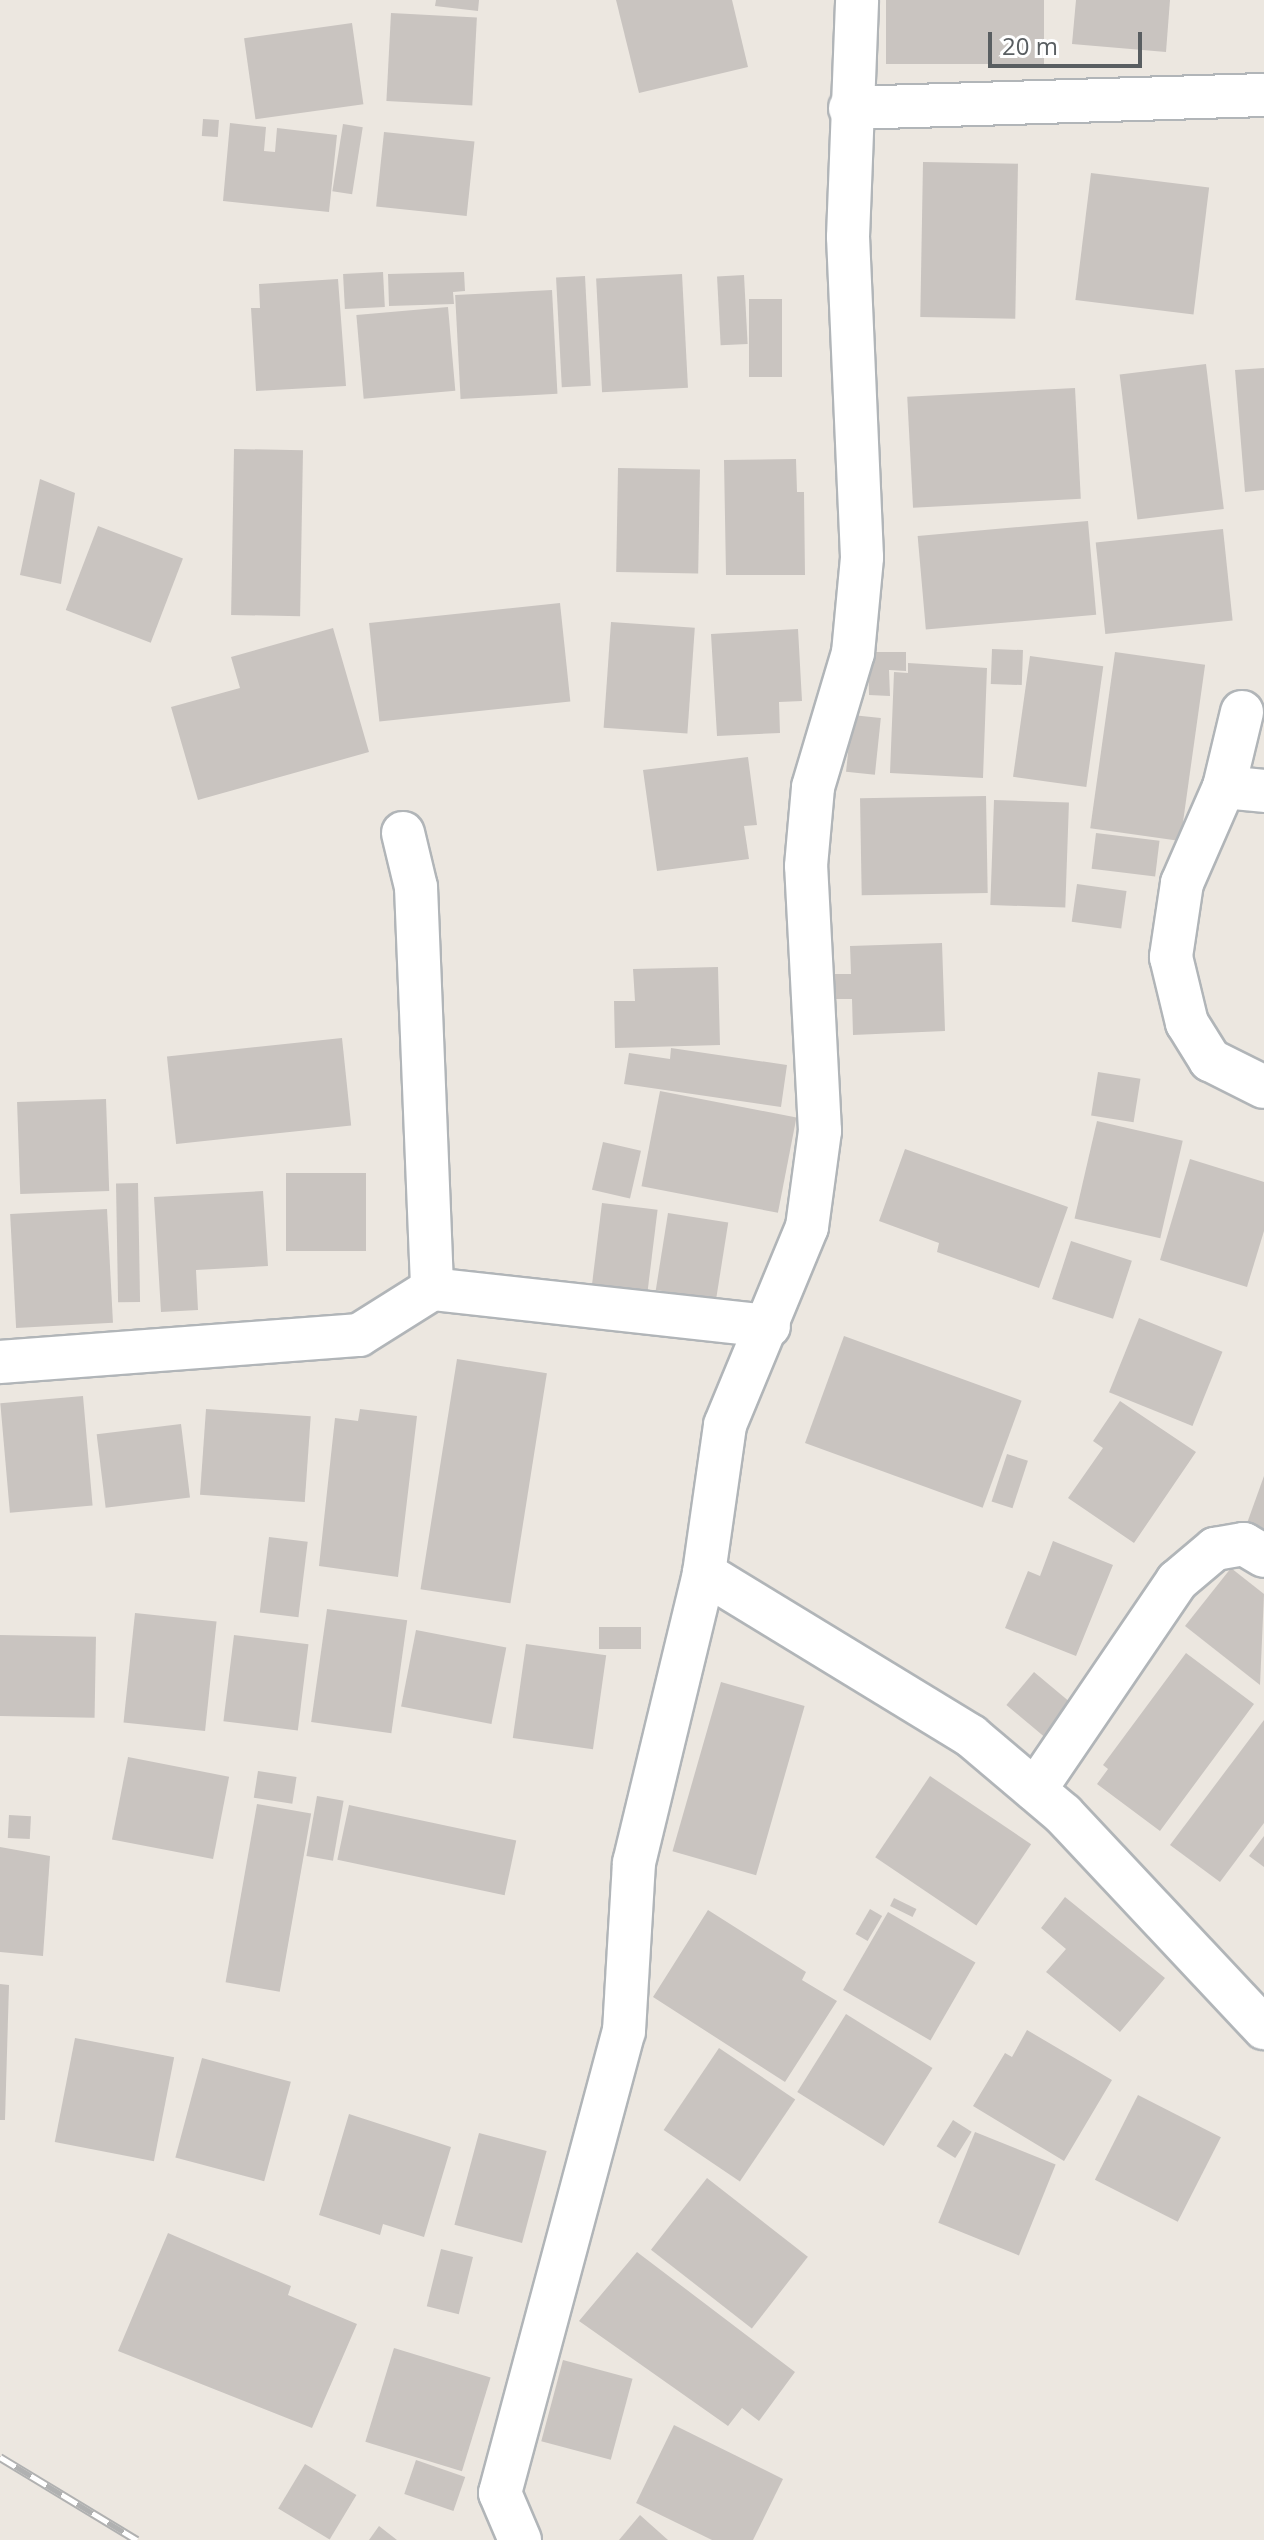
<!DOCTYPE html>
<style>
body{margin:0}
#map{position:relative;width:1264px;height:2540px;overflow:hidden;background:#ece7e0;font-family:"Open Sans",sans-serif}
div>[style]{position:absolute}
.building>*{inset:0;background:#c9c4c0;transform-origin:0 0}
.roads{filter:drop-shadow(2px 0 #b1b5b8) drop-shadow(-2px 0 #b1b5b8) drop-shadow(0 2px #b1b5b8) drop-shadow(0 -2px #b1b5b8)}
.minor>*{height:42px;margin:-21px;padding:0 21px;transform-origin:21px;border-radius:21px;background:#fff}
.rail>*{height:9px;margin-top:-4.5px;transform-origin:0;background:repeating-linear-gradient(90deg,#fff 0 18px,#b0b1b1 0 36px);box-sizing:border-box;border-block:2px solid #b0b1b1}
span{translate:-50% -50%;white-space:nowrap;text-align:center;line-height:1.15;-webkit-text-stroke:6px #fff;paint-order:stroke}
.scale{position:absolute;left:988px;top:32px;width:154px;height:36px;box-sizing:border-box;border:4px solid #595e61;border-top:0;padding-left:10px;font-size:24px;line-height:28px;white-space:nowrap;color:#595e61;-webkit-text-stroke:6px #fff;paint-order:stroke}
</style>
<div id="map">
<div class="building">
<i style="clip-path:polygon(436px 0,479px 0,478px 11px,435px 6px)"></i>
<i style="clip-path:polygon(616px 0,732px 0,748px 67px,639px 93px)"></i>
<i style="left:886px;top:0;width:158px;height:64px"></i>
<i style="clip-path:polygon(1076px 0,1170px 0,1166px 52px,1072px 44px)"></i>
<i style="left:391px;top:13px;width:86px;height:88px;rotate:3deg"></i>
<i style="left:352px;top:23px;width:82px;height:109px;rotate:82deg"></i>
<i style="left:203px;top:119px;width:16px;height:17px;rotate:4deg"></i>
<i style="clip-path:polygon(230px 123px,266px 127px,264px 151px,275px 152px,277px 128px,337px 135px,329px 212px,223px 201px)"></i>
<i style="left:343px;top:124px;width:20px;height:68px;rotate:9deg"></i>
<i style="left:384px;top:132px;width:91px;height:75px;rotate:6deg"></i>
<i style="left:923px;top:162px;width:95px;height:155px;rotate:1deg"></i>
<i style="left:1091px;top:173px;width:119px;height:128px;rotate:7deg"></i>
<i style="left:383px;top:272px;width:35px;height:40px;rotate:87deg"></i>
<i style="clip-path:polygon(464px 272px,465px 291px,453px 292px,454px 304px,389px 306px,388px 274px)"></i>
<i style="left:682px;top:274px;width:114px;height:86px;rotate:87deg"></i>
<i style="left:744px;top:275px;width:69px;height:27px;rotate:87deg"></i>
<i style="left:585px;top:276px;width:110px;height:29px;rotate:87deg"></i>
<i style="clip-path:polygon(338px 279px,346px 386px,256px 391px,251px 308px,260px 308px,259px 284px)"></i>
<i style="left:552px;top:290px;width:104px;height:97px;rotate:87deg"></i>
<i style="left:749px;top:299px;width:33px;height:78px"></i>
<i style="left:448px;top:307px;width:84px;height:92px;rotate:85deg"></i>
<i style="left:1206px;top:364px;width:146px;height:87px;rotate:83deg"></i>
<i style="clip-path:polygon(1264px 368px,1264px 490px,1245px 492px,1235px 370px)"></i>
<i style="left:1075px;top:388px;width:111px;height:168px;rotate:87deg"></i>
<i style="left:234px;top:449px;width:69px;height:166px;rotate:1deg"></i>
<i style="clip-path:polygon(796px 459px,797px 492px,804px 492px,805px 575px,726px 575px,724px 460px)"></i>
<i style="left:618px;top:468px;width:82px;height:104px;rotate:1deg"></i>
<i style="clip-path:polygon(40px 479px,75px 493px,61px 584px,20px 575px)"></i>
<i style="left:1088px;top:521px;width:94px;height:171px;rotate:85deg"></i>
<i style="left:98px;top:526px;width:91px;height:90px;rotate:21deg"></i>
<i style="left:1223px;top:529px;width:92px;height:128px;rotate:84deg"></i>
<i style="left:560px;top:603px;width:99px;height:192px;rotate:84deg"></i>
<i style="left:611px;top:622px;width:84px;height:106px;rotate:4deg"></i>
<i style="clip-path:polygon(333px 628px,369px 752px,198px 800px,171px 707px,240px 688px,231px 657px)"></i>
<i style="clip-path:polygon(798px 629px,802px 701px,779px 702px,780px 733px,717px 736px,711px 634px)"></i>
<i style="left:992px;top:649px;width:31px;height:35px;rotate:2deg"></i>
<i style="clip-path:polygon(868px 652px,906px 652px,906px 671px,889px 670px,890px 696px,869px 695px)"></i>
<i style="left:1115px;top:652px;width:91px;height:178px;rotate:8deg"></i>
<i style="left:1030px;top:656px;width:74px;height:122px;rotate:8deg"></i>
<i style="clip-path:polygon(908px 663px,987px 668px,983px 778px,890px 773px,894px 672px,908px 673px)"></i>
<i style="left:852px;top:715px;width:29px;height:57px;rotate:6deg"></i>
<i style="clip-path:polygon(748px 757px,757px 825px,744px 826px,749px 859px,657px 871px,643px 770px)"></i>
<i style="left:986px;top:796px;width:97px;height:126px;rotate:89deg"></i>
<i style="left:994px;top:800px;width:75px;height:105px;rotate:2deg"></i>
<i style="left:1096px;top:833px;width:64px;height:36px;rotate:7deg"></i>
<i style="left:1077px;top:884px;width:50px;height:38px;rotate:8deg"></i>
<i style="clip-path:polygon(942px 943px,945px 1031px,853px 1035px,852px 999px,834px 999px,832px 974px,851px 974px,850px 946px)"></i>
<i style="clip-path:polygon(718px 967px,720px 1045px,615px 1048px,614px 1001px,635px 1001px,633px 969px)"></i>
<i style="left:342px;top:1038px;width:88px;height:176px;rotate:84deg"></i>
<i style="clip-path:polygon(671px 1048px,787px 1065px,781px 1107px,624px 1084px,629px 1053px,670px 1059px)"></i>
<i style="left:1098px;top:1072px;width:43px;height:44px;rotate:9deg"></i>
<i style="left:660px;top:1091px;width:139px;height:97px;rotate:11deg"></i>
<i style="left:106px;top:1099px;width:92px;height:89px;rotate:88deg"></i>
<i style="left:1097px;top:1121px;width:88px;height:100px;rotate:13deg"></i>
<i style="left:603px;top:1142px;width:39px;height:49px;rotate:13deg"></i>
<i style="clip-path:polygon(905px 1149px,1068px 1207px,1039px 1288px,937px 1252px,939px 1243px,879px 1221px)"></i>
<i style="clip-path:polygon(1190px 1159px,1264px 1182px,1264px 1231px,1247px 1287px,1160px 1260px)"></i>
<i style="left:286px;top:1173px;width:80px;height:78px"></i>
<i style="left:138px;top:1183px;width:119px;height:22px;rotate:89deg"></i>
<i style="clip-path:polygon(263px 1191px,268px 1266px,196px 1270px,198px 1310px,161px 1312px,154px 1197px)"></i>
<i style="left:602px;top:1203px;width:56px;height:89px;rotate:7deg"></i>
<i style="left:107px;top:1209px;width:114px;height:97px;rotate:87deg"></i>
<i style="left:668px;top:1213px;width:61px;height:78px;rotate:9deg"></i>
<i style="left:1071px;top:1241px;width:64px;height:61px;rotate:18deg"></i>
<i style="left:1139px;top:1318px;width:90px;height:80px;rotate:22deg"></i>
<i style="left:844px;top:1336px;width:189px;height:114px;rotate:20deg"></i>
<i style="left:457px;top:1359px;width:91px;height:233px;rotate:9deg"></i>
<i style="left:83px;top:1396px;width:110px;height:83px;rotate:85deg"></i>
<i style="clip-path:polygon(1120px 1401px,1196px 1452px,1134px 1543px,1068px 1498px,1103px 1448px,1093px 1441px)"></i>
<i style="left:206px;top:1409px;width:105px;height:86px;rotate:4deg"></i>
<i style="clip-path:polygon(360px 1409px,417px 1416px,398px 1577px,319px 1566px,335px 1418px,358px 1421px)"></i>
<i style="left:181px;top:1424px;width:74px;height:85px;rotate:83deg"></i>
<i style="left:1007px;top:1454px;width:22px;height:50px;rotate:18deg"></i>
<i style="clip-path:polygon(1264px 1476px,1264px 1532px,1246px 1526px)"></i>
<i style="left:269px;top:1537px;width:39px;height:76px;rotate:7deg"></i>
<i style="clip-path:polygon(1053px 1541px,1113px 1565px,1076px 1656px,1005px 1628px,1028px 1571px,1040px 1576px)"></i>
<i style="clip-path:polygon(1231px 1568px,1264px 1594px,1260px 1685px,1185px 1626px)"></i>
<i style="left:327px;top:1609px;width:81px;height:114px;rotate:8deg"></i>
<i style="left:135px;top:1613px;width:82px;height:110px;rotate:6deg"></i>
<i style="left:599px;top:1627px;width:42px;height:22px"></i>
<i style="left:416px;top:1630px;width:92px;height:78px;rotate:11deg"></i>
<i style="left:0;top:1635px;width:96px;height:81px;rotate:1deg"></i>
<i style="left:234px;top:1635px;width:75px;height:87px;rotate:7deg"></i>
<i style="left:526px;top:1644px;width:81px;height:95px;rotate:8deg"></i>
<i style="clip-path:polygon(1186px 1653px,1254px 1704px,1160px 1831px,1097px 1784px,1108px 1769px,1103px 1765px)"></i>
<i style="left:1034px;top:1672px;width:53px;height:43px;rotate:40deg"></i>
<i style="left:721px;top:1682px;width:87px;height:176px;rotate:16deg"></i>
<i style="clip-path:polygon(1264px 1720px,1264px 1823px,1220px 1882px,1170px 1845px)"></i>
<i style="left:128px;top:1757px;width:103px;height:84px;rotate:11deg"></i>
<i style="left:258px;top:1771px;width:39px;height:27px;rotate:9deg"></i>
<i style="left:930px;top:1776px;width:122px;height:98px;rotate:34deg"></i>
<i style="left:317px;top:1796px;width:27px;height:61px;rotate:10deg"></i>
<i style="left:257px;top:1804px;width:55px;height:181px;rotate:10deg"></i>
<i style="left:349px;top:1805px;width:171px;height:56px;rotate:12deg"></i>
<i style="left:9px;top:1815px;width:22px;height:23px;rotate:3deg"></i>
<i style="clip-path:polygon(1264px 1836px,1264px 1867px,1249px 1856px)"></i>
<i style="clip-path:polygon(0 1847px,50px 1856px,43px 1956px,0 1952px)"></i>
<i style="clip-path:polygon(1065px 1897px,1165px 1978px,1120px 2032px,1046px 1972px,1066px 1949px,1041px 1928px)"></i>
<i style="left:894px;top:1898px;width:25px;height:9px;rotate:26deg"></i>
<i style="left:870px;top:1909px;width:14px;height:29px;rotate:30deg"></i>
<i style="clip-path:polygon(708px 1910px,806px 1972px,802px 1980px,837px 2001px,785px 2082px,653px 1997px)"></i>
<i style="left:888px;top:1912px;width:101px;height:90px;rotate:30deg"></i>
<i style="clip-path:polygon(0 1984px,9px 1985px,5px 2120px,0 2120px)"></i>
<i style="left:846px;top:2014px;width:102px;height:92px;rotate:32deg"></i>
<i style="clip-path:polygon(1027px 2030px,1112px 2080px,1064px 2161px,973px 2106px,1005px 2053px,1012px 2057px)"></i>
<i style="left:75px;top:2038px;width:101px;height:106px;rotate:11deg"></i>
<i style="left:719px;top:2048px;width:92px;height:99px;rotate:34deg"></i>
<i style="left:202px;top:2058px;width:92px;height:103px;rotate:15deg"></i>
<i style="left:1138px;top:2095px;width:93px;height:95px;rotate:27deg"></i>
<i style="clip-path:polygon(349px 2114px,451px 2147px,424px 2237px,383px 2224px,380px 2235px,319px 2215px)"></i>
<i style="left:953px;top:2120px;width:22px;height:31px;rotate:32deg"></i>
<i style="left:975px;top:2132px;width:87px;height:98px;rotate:22deg"></i>
<i style="left:479px;top:2133px;width:70px;height:95px;rotate:15deg"></i>
<i style="left:707px;top:2178px;width:128px;height:91px;rotate:38deg"></i>
<i style="clip-path:polygon(168px 2233px,291px 2286px,288px 2295px,357px 2324px,312px 2428px,118px 2351px)"></i>
<i style="left:441px;top:2249px;width:33px;height:59px;rotate:14deg"></i>
<i style="clip-path:polygon(637px 2252px,795px 2372px,759px 2421px,742px 2408px,728px 2426px,579px 2321px)"></i>
<i style="left:394px;top:2348px;width:101px;height:98px;rotate:17deg"></i>
<i style="left:563px;top:2360px;width:72px;height:84px;rotate:15deg"></i>
<i style="clip-path:polygon(674px 2425px,783px 2479px,753px 2540px,712px 2540px,636px 2503px)"></i>
<i style="left:416px;top:2460px;width:52px;height:36px;rotate:19deg"></i>
<i style="left:305px;top:2464px;width:60px;height:52px;rotate:31deg"></i>
<i style="clip-path:polygon(640px 2515px,668px 2540px,619px 2540px)"></i>
<i style="clip-path:polygon(379px 2526px,397px 2540px,369px 2540px)"></i>
</div>
<div class="roads">
<div class="minor">
<i style="left:850px;top:108px;width:414px;rotate:-1.8deg"></i>
<i style="left:1242px;top:712px;width:77px;rotate:103.5deg"></i>
<i style="left:1224px;top:787px;width:105px;rotate:113.6deg"></i>
<i style="left:1182px;top:883px;width:75px;rotate:98.5deg"></i>
<i style="left:1171px;top:957px;width:68px;rotate:76.4deg"></i>
<i style="left:1187px;top:1023px;width:44px;rotate:58.1deg"></i>
<i style="left:1210px;top:1060px;width:60px;rotate:26.6deg"></i>
<i style="left:1224px;top:787px;width:40px;rotate:5.7deg"></i>
<i style="left:403px;top:833px;width:56px;rotate:76.5deg"></i>
<i style="left:416px;top:887px;width:402px;rotate:87.7deg"></i>
<i style="left:0;top:1362px;width:360px;rotate:-4.3deg"></i>
<i style="left:359px;top:1335px;width:86px;rotate:-32.2deg"></i>
<i style="left:432px;top:1289px;width:339px;rotate:6.3deg"></i>
<i style="left:704px;top:1573px;width:313px;rotate:31.4deg"></i>
<i style="left:971px;top:1736px;width:121px;rotate:40.3deg"></i>
<i style="left:1063px;top:1814px;width:294px;rotate:46.8deg"></i>
<i style="left:1035px;top:1790px;width:253px;rotate:-55.8deg"></i>
<i style="left:1177px;top:1581px;width:50px;rotate:-40.1deg"></i>
<i style="left:1215px;top:1549px;width:29px;rotate:-10deg"></i>
<i style="left:1244px;top:1544px;width:23px;rotate:31deg"></i>
<i style="left:520px;top:2540px;width:51px;rotate:-113.1deg"></i>
<i style="left:500px;top:2493px;width:478px;rotate:-75deg"></i>
<i style="left:624px;top:2031px;width:168px;rotate:-86.6deg"></i>
<i style="left:634px;top:1863px;width:298px;rotate:-76.4deg"></i>
<i style="left:704px;top:1573px;width:149px;rotate:-81.9deg"></i>
<i style="left:725px;top:1425px;width:214px;rotate:-67.5deg"></i>
<i style="left:807px;top:1227px;width:97px;rotate:-82.3deg"></i>
<i style="left:820px;top:1131px;width:265px;rotate:-93deg"></i>
<i style="left:806px;top:866px;width:79px;rotate:-84.9deg"></i>
<i style="left:813px;top:787px;width:140px;rotate:-73.4deg"></i>
<i style="left:853px;top:653px;width:96px;rotate:-84.6deg"></i>
<i style="left:862px;top:557px;width:320px;rotate:-92.5deg"></i>
<i style="left:848px;top:237px;width:237px;rotate:-87.8deg"></i>
</div>
</div>
<div class="rail">
<i style="left:0;top:2457px;width:160px;rotate:31.2deg"></i>
</div>
<div class="scale">20 m</div>
</div>
